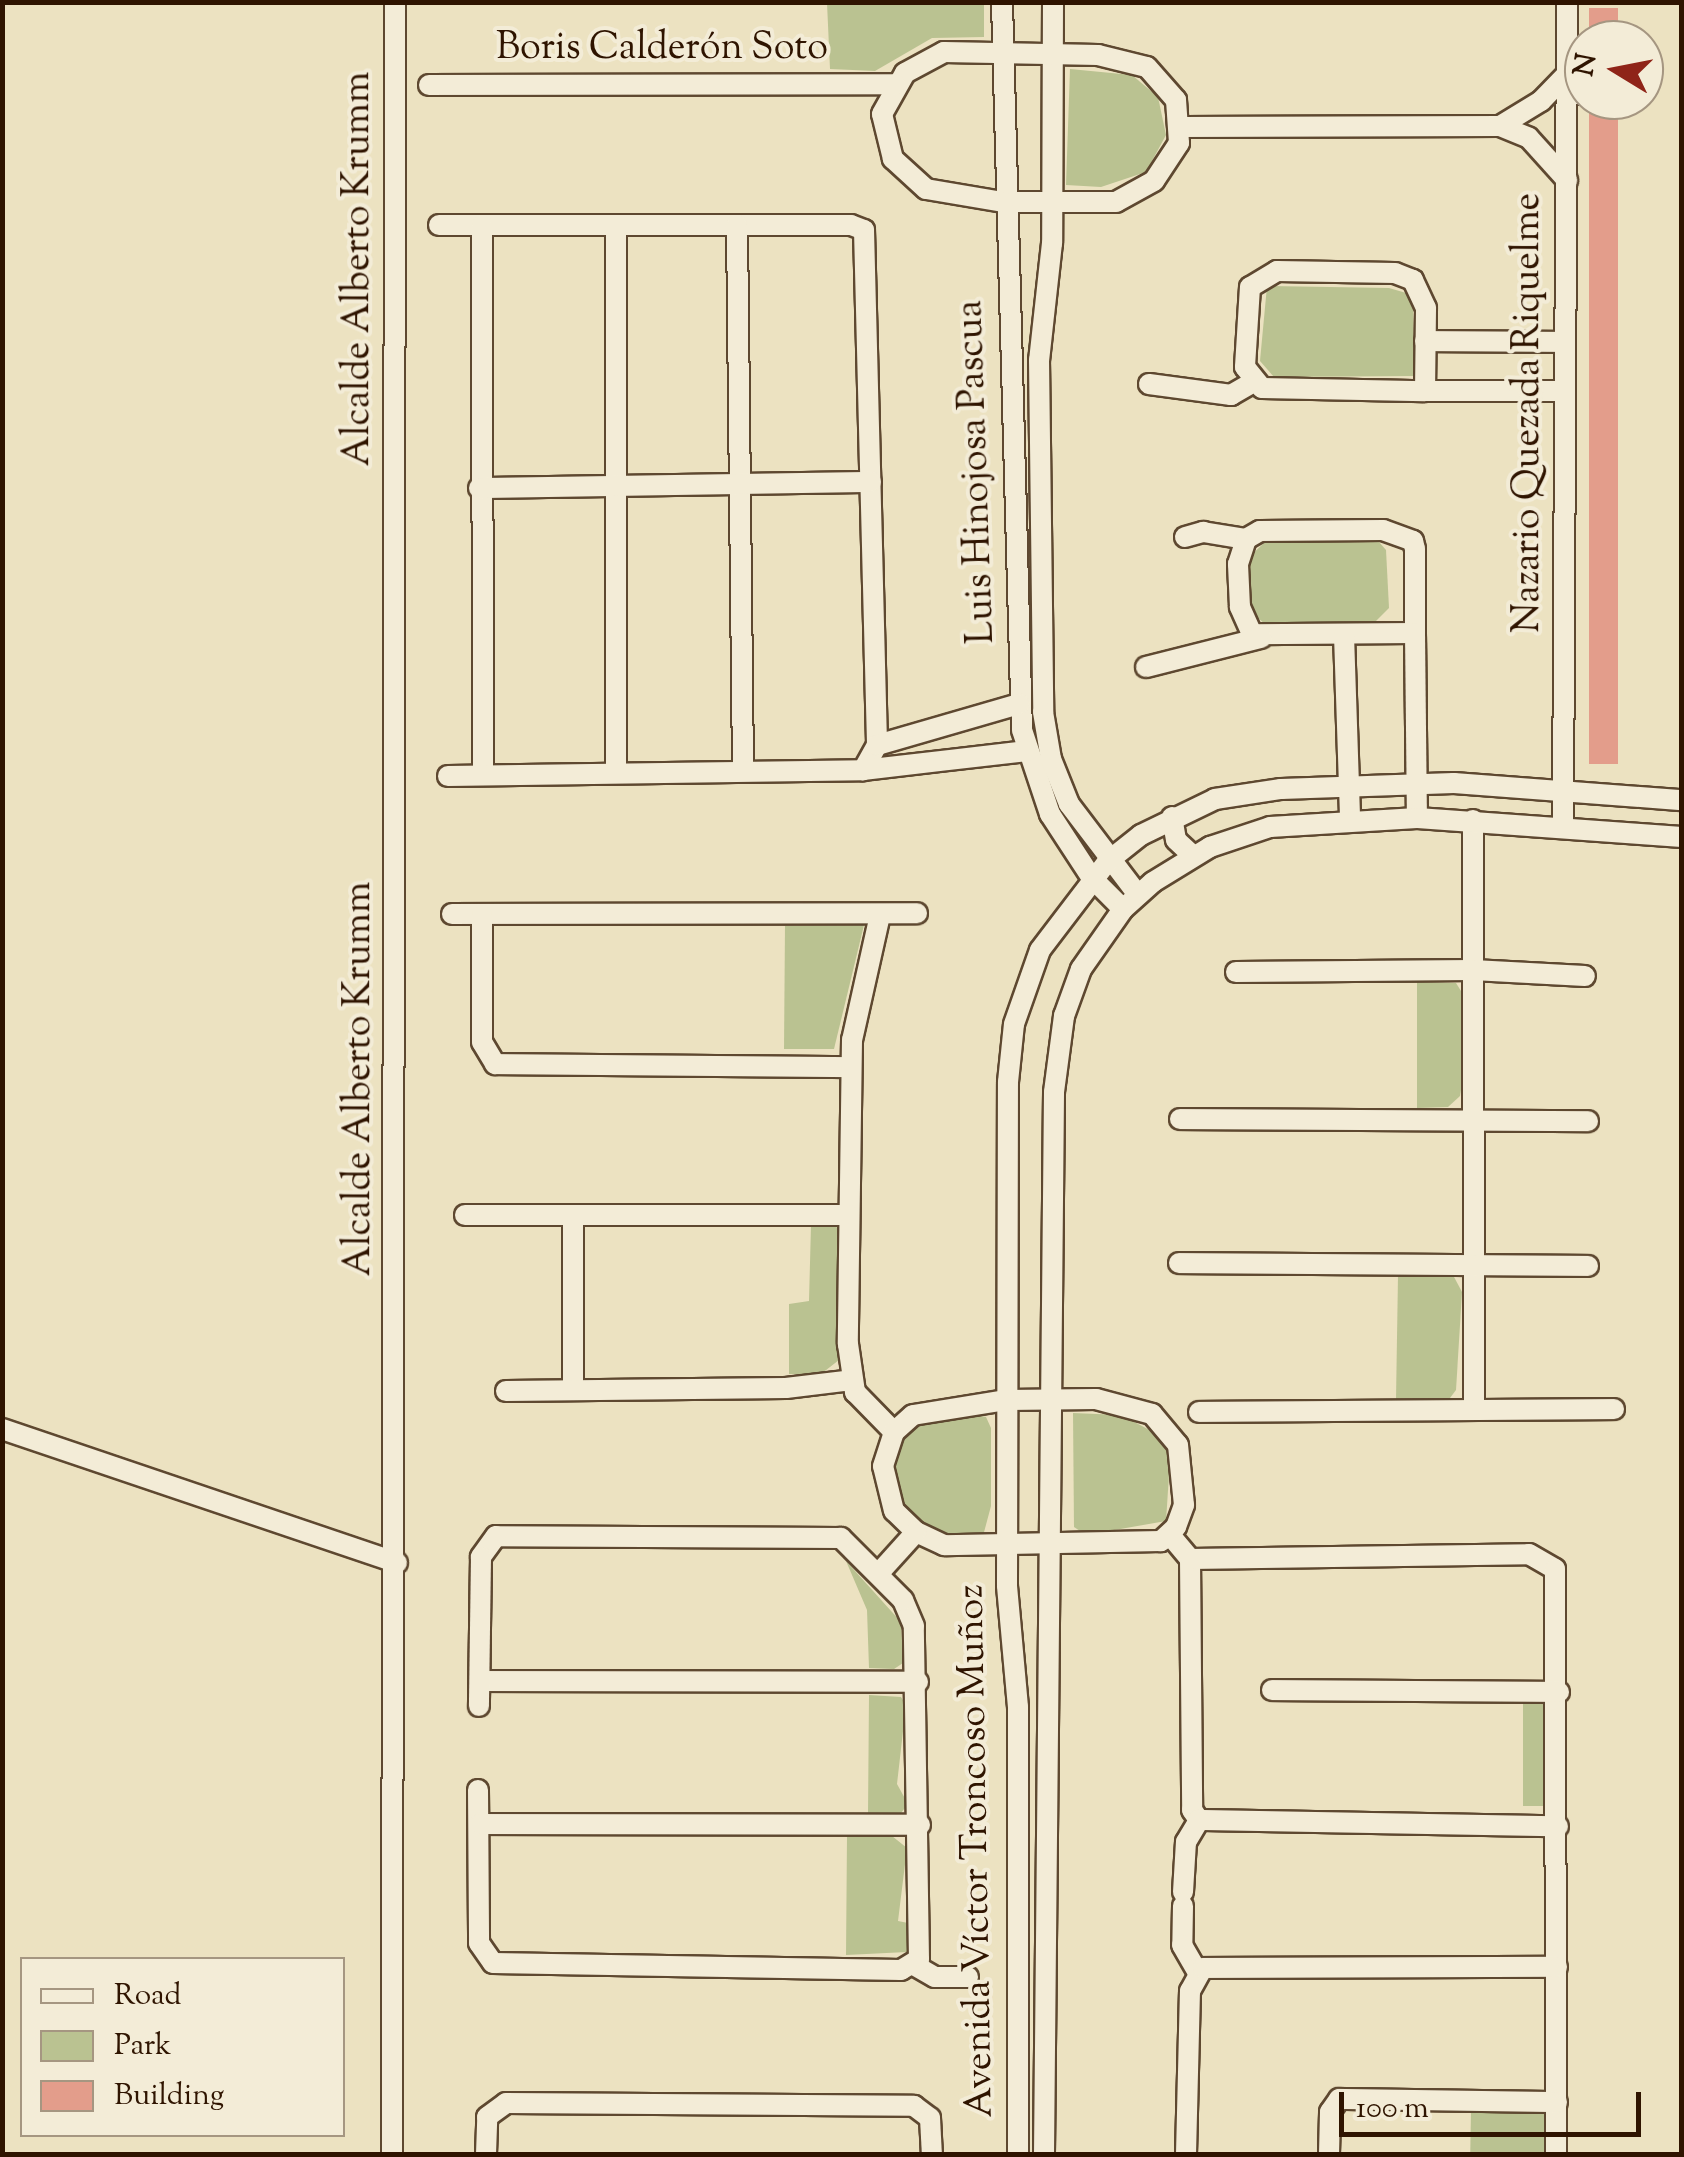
<!DOCTYPE html>
<meta charset="utf-8">
<style>
body{margin:0}
#map{position:relative;width:1684px;height:2157px;overflow:hidden;background:#ece2c1;font-family:"Sorts Mill Goudy",serif}
div>[style]{position:absolute}
.green>*{inset:0;background:#bac291;transform-origin:0 0}
.building>*{inset:0;background:#e39d8b;transform-origin:0 0}
.roads{filter:drop-shadow(2px 0 #5e4830) drop-shadow(-2px 0 #5e4830) drop-shadow(0 2px #5e4830) drop-shadow(0 -2px #5e4830)}
.minor>*{height:20px;margin:-10px;padding:0 10px;transform-origin:10px;border-radius:10px;background:#f3ecd7}
span{translate:-50% -50%;white-space:nowrap;text-align:center;line-height:1.15;-webkit-text-stroke:8px #f3ecd7;paint-order:stroke}
.street-label{font-size:38px;color:#2f1400}
.frame{position:absolute;inset:0;border:5px solid #2f1400;pointer-events:none}
.legend{position:absolute;left:20px;top:1957px;width:325px;height:180px;box-sizing:border-box;background:#f3ecd7;border:2px solid #a59681;margin:0;padding:12px 18px;list-style:none;font-size:30px;color:#2f1400}
.legend li{display:flex;align-items:center;gap:20px;height:50px}
.legend b{width:50px;border:2px solid #a59681}
.north{position:absolute;left:1564px;top:20px;width:100px;height:100px;box-sizing:border-box;background:#f3ecd7;border:2px solid #a59681;border-radius:50%;rotate:280deg;font-size:28px;font-weight:700;line-height:40px;text-align:center;color:#2f1400}
.north::after{content:'';display:block;margin:auto;width:35px;height:45px;background:#8f2418;clip-path:polygon(50% 0,100% 100%,50% 72%,0 100%)}
.scale{position:absolute;left:1339px;top:2092px;width:302px;height:45px;box-sizing:border-box;border:5px solid #2f1400;border-top:0;padding-left:12px;font-size:30px;line-height:35px;white-space:nowrap;color:#2f1400;-webkit-text-stroke:8px #f3ecd7;paint-order:stroke}
</style>
<div id="map">
<div class="green">
<i style="clip-path:polygon(827px 3px,984px 3px,984px 37px,932px 38px,875px 71px,830px 69px)"></i>
<i style="clip-path:polygon(1070px 69px,1132px 75px,1158px 97px,1166px 135px,1146px 172px,1101px 187px,1066px 185px)"></i>
<i style="clip-path:polygon(1267px 286px,1389px 288px,1413px 295px,1414px 376px,1274px 377px,1260px 361px)"></i>
<i style="clip-path:polygon(1379px 542px,1386px 550px,1389px 608px,1374px 623px,1265px 624px,1251px 612px,1247px 559px,1264px 543px)"></i>
<i style="clip-path:polygon(864px 925px,834px 1049px,784px 1049px,785px 926px)"></i>
<i style="clip-path:polygon(1417px 982px,1456px 983px,1461px 991px,1463px 1078px,1460px 1096px,1448px 1107px,1417px 1108px)"></i>
<i style="clip-path:polygon(811px 1225px,835px 1225px,840px 1232px,839px 1360px,821px 1374px,789px 1374px,789px 1304px,809px 1301px)"></i>
<i style="clip-path:polygon(1453px 1275px,1462px 1292px,1456px 1390px,1450px 1398px,1396px 1399px,1398px 1276px)"></i>
<i style="clip-path:polygon(1073px 1413px,1121px 1415px,1161px 1436px,1170px 1460px,1166px 1521px,1086px 1535px,1074px 1527px)"></i>
<i style="clip-path:polygon(971px 1414px,986px 1417px,991px 1428px,991px 1506px,983px 1536px,960px 1536px,929px 1529px,910px 1514px,896px 1493px,892px 1467px,904px 1432px,927px 1418px)"></i>
<i style="clip-path:polygon(846px 1561px,901px 1622px,903px 1663px,894px 1669px,869px 1668px,867px 1610px)"></i>
<i style="clip-path:polygon(869px 1695px,901px 1697px,906px 1705px,897px 1784px,908px 1804px,901px 1813px,868px 1814px)"></i>
<i style="left:1523px;top:1702px;width:26px;height:104px"></i>
<i style="clip-path:polygon(847px 1836px,892px 1836px,907px 1848px,898px 1921px,908px 1923px,907px 1952px,846px 1955px)"></i>
<i style="left:1471px;top:2111px;width:78px;height:43px;rotate:1deg"></i>
</div>
<div class="building">
<i style="left:1589px;top:8px;width:29px;height:32px"></i>
<i style="left:1589px;top:100px;width:29px;height:664px"></i>
</div>
<div class="roads">
<div class="minor">
<i style="left:1002px;top:2px;width:728px;rotate:88.43deg"></i>
<i style="left:1022px;top:730px;width:89px;rotate:71.6deg"></i>
<i style="left:1050px;top:814px;width:75px;rotate:56.9deg"></i>
<i style="left:1091px;top:877px;width:45px;rotate:45deg"></i>
<i style="left:1053px;top:2px;width:241px;rotate:90.2deg"></i>
<i style="left:1052px;top:243px;width:118px;rotate:96.3deg"></i>
<i style="left:1039px;top:360px;width:352px;rotate:89.3deg"></i>
<i style="left:1043px;top:712px;width:48px;rotate:80.3deg"></i>
<i style="left:1051px;top:759px;width:48px;rotate:68.2deg"></i>
<i style="left:1069px;top:804px;width:114px;rotate:52.8deg"></i>
<i style="left:944px;top:52px;width:154px;rotate:1.1deg"></i>
<i style="left:1098px;top:55px;width:50px;rotate:13.8deg"></i>
<i style="left:1147px;top:67px;width:44px;rotate:48.7deg"></i>
<i style="left:1176px;top:100px;width:43px;rotate:86deg"></i>
<i style="left:1179px;top:143px;width:45px;rotate:123.3deg"></i>
<i style="left:1154px;top:181px;width:43px;rotate:151.1deg"></i>
<i style="left:1116px;top:202px;width:113px;rotate:180deg"></i>
<i style="left:1003px;top:202px;width:78px;rotate:-170.4deg"></i>
<i style="left:926px;top:189px;width:45px;rotate:-137.7deg"></i>
<i style="left:893px;top:159px;width:46px;rotate:-103.7deg"></i>
<i style="left:882px;top:114px;width:47px;rotate:-60.7deg"></i>
<i style="left:905px;top:73px;width:44px;rotate:-28.3deg"></i>
<i style="left:429px;top:85px;width:466px;rotate:-0.1deg"></i>
<i style="left:1500px;top:126px;width:48px;rotate:-31.4deg"></i>
<i style="left:1541px;top:101px;width:37px;rotate:-46deg"></i>
<i style="left:1182px;top:127px;width:318px;rotate:-0.2deg"></i>
<i style="left:1500px;top:126px;width:31px;rotate:22deg"></i>
<i style="left:1529px;top:138px;width:57px;rotate:47.9deg"></i>
<i style="left:439px;top:225px;width:412px"></i>
<i style="left:851px;top:225px;width:14px;rotate:21deg"></i>
<i style="left:864px;top:230px;width:515px;rotate:88.55deg"></i>
<i style="left:877px;top:745px;width:29px;rotate:119deg"></i>
<i style="left:482px;top:225px;width:550px;rotate:89.9deg"></i>
<i style="left:616px;top:225px;width:548px;rotate:90deg"></i>
<i style="left:737px;top:225px;width:546px;rotate:89.37deg"></i>
<i style="left:1425px;top:341px;width:140px;rotate:0.4deg"></i>
<i style="left:1149px;top:384px;width:83px;rotate:7.6deg"></i>
<i style="left:1231px;top:395px;width:24px;rotate:-30deg"></i>
<i style="left:1425px;top:391px;width:83px;rotate:-89.3deg"></i>
<i style="left:1426px;top:308px;width:31px;rotate:-115deg"></i>
<i style="left:1413px;top:280px;width:19px;rotate:-159deg"></i>
<i style="left:1395px;top:273px;width:118px;rotate:-179deg"></i>
<i style="left:1277px;top:271px;width:31px;rotate:149deg"></i>
<i style="left:1250px;top:287px;width:80px;rotate:93.6deg"></i>
<i style="left:1245px;top:367px;width:27px;rotate:51deg"></i>
<i style="left:1262px;top:388px;width:163px;rotate:1.1deg"></i>
<i style="left:1425px;top:391px;width:140px"></i>
<i style="left:479px;top:488px;width:392px;rotate:-0.9deg"></i>
<i style="left:1185px;top:537px;width:19px;rotate:-16deg"></i>
<i style="left:1203px;top:532px;width:44px;rotate:9.2deg"></i>
<i style="left:1415px;top:633px;width:163px;rotate:179.6deg"></i>
<i style="left:1252px;top:634px;width:30px;rotate:-114deg"></i>
<i style="left:1240px;top:607px;width:43px;rotate:-92.7deg"></i>
<i style="left:1238px;top:564px;width:26px;rotate:-72deg"></i>
<i style="left:1246px;top:539px;width:16px;rotate:-30deg"></i>
<i style="left:1260px;top:531px;width:123px;rotate:-0.5deg"></i>
<i style="left:1383px;top:530px;width:32px;rotate:20deg"></i>
<i style="left:1413px;top:541px;width:8px;rotate:76deg"></i>
<i style="left:1415px;top:549px;width:84px;rotate:90deg"></i>
<i style="left:1415px;top:633px;width:185px;rotate:89.4deg"></i>
<i style="left:1344px;top:635px;width:185px;rotate:88.1deg"></i>
<i style="left:1146px;top:667px;width:119px;rotate:-14.2deg"></i>
<i style="left:877px;top:745px;width:148px;rotate:-16.1deg"></i>
<i style="left:448px;top:776px;width:415px;rotate:-0.8deg"></i>
<i style="left:863px;top:770px;width:165px;rotate:-6.6deg"></i>
<i style="left:1172px;top:817px;width:23px;rotate:80deg"></i>
<i style="left:1176px;top:840px;width:23px;rotate:43deg"></i>
<i style="left:1473px;top:820px;width:590px;rotate:89.9deg"></i>
<i style="left:1563px;top:825px;width:823px;rotate:-89.72deg"></i>
<i style="left:452px;top:914px;width:465px;rotate:-0.1deg"></i>
<i style="left:482px;top:915px;width:127px;rotate:90deg"></i>
<i style="left:482px;top:1042px;width:26px;rotate:59deg"></i>
<i style="left:495px;top:1064px;width:356px;rotate:0.5deg"></i>
<i style="left:880px;top:915px;width:128px;rotate:102.6deg"></i>
<i style="left:852px;top:1040px;width:304px;rotate:90.8deg"></i>
<i style="left:848px;top:1344px;width:49px;rotate:81.7deg"></i>
<i style="left:855px;top:1392px;width:56px;rotate:45.7deg"></i>
<i style="left:1236px;top:972px;width:237px;rotate:-0.5deg"></i>
<i style="left:1473px;top:970px;width:112px;rotate:3.1deg"></i>
<i style="left:1180px;top:1119px;width:408px;rotate:0.3deg"></i>
<i style="left:465px;top:1215px;width:384px"></i>
<i style="left:1179px;top:1263px;width:409px;rotate:0.4deg"></i>
<i style="left:573px;top:1390px;width:175px;rotate:-90deg"></i>
<i style="left:506px;top:1391px;width:280px;rotate:-0.6deg"></i>
<i style="left:786px;top:1388px;width:66px;rotate:-6.9deg"></i>
<i style="left:1096px;top:1399px;width:58px;rotate:15deg"></i>
<i style="left:1152px;top:1414px;width:40px;rotate:50deg"></i>
<i style="left:1178px;top:1445px;width:60px;rotate:84.3deg"></i>
<i style="left:1184px;top:1505px;width:23px;rotate:110deg"></i>
<i style="left:1176px;top:1527px;width:21px;rotate:137deg"></i>
<i style="left:1161px;top:1541px;width:217px;rotate:178.9deg"></i>
<i style="left:944px;top:1545px;width:31px;rotate:-155deg"></i>
<i style="left:916px;top:1532px;width:30px;rotate:-136deg"></i>
<i style="left:894px;top:1511px;width:46px;rotate:-103.7deg"></i>
<i style="left:883px;top:1466px;width:36px;rotate:-72deg"></i>
<i style="left:894px;top:1432px;width:25px;rotate:-42deg"></i>
<i style="left:913px;top:1415px;width:95px;rotate:-9.1deg"></i>
<i style="left:1007px;top:1400px;width:89px;rotate:-0.6deg"></i>
<i style="left:1199px;top:1412px;width:415px;rotate:-0.4deg"></i>
<i style="left:2px;top:1429px;width:417px;rotate:18.7deg"></i>
<i style="left:1170px;top:1535px;width:31px;rotate:50deg"></i>
<i style="left:1190px;top:1559px;width:251px;rotate:89.5deg"></i>
<i style="left:1192px;top:1810px;width:12px;rotate:55deg"></i>
<i style="left:1199px;top:1820px;width:359px;rotate:1deg"></i>
<i style="left:1190px;top:1559px;width:339px;rotate:-0.8deg"></i>
<i style="left:1529px;top:1554px;width:30px;rotate:30deg"></i>
<i style="left:1555px;top:1569px;width:585px;rotate:89.9deg"></i>
<i style="left:879px;top:1573px;width:55px;rotate:-47.9deg"></i>
<i style="left:480px;top:1681px;width:438px;rotate:0.1deg"></i>
<i style="left:1272px;top:1690px;width:287px;rotate:0.4deg"></i>
<i style="left:478px;top:1790px;width:153px;rotate:89.6deg"></i>
<i style="left:479px;top:1943px;width:24px;rotate:55deg"></i>
<i style="left:493px;top:1963px;width:408px;rotate:1deg"></i>
<i style="left:901px;top:1970px;width:21px;rotate:-31deg"></i>
<i style="left:919px;top:1959px;width:333px;rotate:-90.9deg"></i>
<i style="left:914px;top:1626px;width:28px;rotate:-113deg"></i>
<i style="left:903px;top:1600px;width:88px;rotate:-135deg"></i>
<i style="left:841px;top:1538px;width:345px;rotate:-179.7deg"></i>
<i style="left:496px;top:1536px;width:26px;rotate:126deg"></i>
<i style="left:481px;top:1557px;width:149px;rotate:90.8deg"></i>
<i style="left:480px;top:1824px;width:440px;rotate:0.1deg"></i>
<i style="left:1183px;top:1892px;width:50px;rotate:-86.6deg"></i>
<i style="left:1186px;top:1842px;width:26px;rotate:-59deg"></i>
<i style="left:1183px;top:1906px;width:39px;rotate:91deg"></i>
<i style="left:1182px;top:1945px;width:32px;rotate:60deg"></i>
<i style="left:914px;top:1965px;width:24px;rotate:30deg"></i>
<i style="left:935px;top:1977px;width:33px"></i>
<i style="left:392px;top:2154px;width:2152px;rotate:-89.92deg"></i>
<i style="left:486px;top:2154px;width:37px;rotate:-88deg"></i>
<i style="left:487px;top:2117px;width:24px;rotate:-36deg"></i>
<i style="left:506px;top:2103px;width:408px;rotate:0.4deg"></i>
<i style="left:914px;top:2106px;width:20px;rotate:37deg"></i>
<i style="left:930px;top:2118px;width:36px;rotate:87deg"></i>
<i style="left:1018px;top:2154px;width:447px;rotate:-90deg"></i>
<i style="left:1018px;top:1707px;width:122px;rotate:-95.2deg"></i>
<i style="left:1007px;top:1585px;width:503px;rotate:-89.89deg"></i>
<i style="left:1008px;top:1082px;width:58px;rotate:-84.1deg"></i>
<i style="left:1014px;top:1024px;width:78px;rotate:-70.6deg"></i>
<i style="left:1040px;top:950px;width:111px;rotate:-52.7deg"></i>
<i style="left:1107px;top:862px;width:43px;rotate:-38.5deg"></i>
<i style="left:1141px;top:835px;width:82px;rotate:-25.9deg"></i>
<i style="left:1215px;top:799px;width:67px;rotate:-8.6deg"></i>
<i style="left:1281px;top:789px;width:173px;rotate:-2deg"></i>
<i style="left:1454px;top:783px;width:229px;rotate:4.3deg"></i>
<i style="left:1044px;top:2154px;width:1062px;rotate:-89.46deg"></i>
<i style="left:1054px;top:1092px;width:77px;rotate:-82.5deg"></i>
<i style="left:1064px;top:1016px;width:50px;rotate:-70.1deg"></i>
<i style="left:1081px;top:969px;width:73px;rotate:-55deg"></i>
<i style="left:1123px;top:909px;width:40px;rotate:-42deg"></i>
<i style="left:1153px;top:882px;width:67px;rotate:-31.6deg"></i>
<i style="left:1210px;top:847px;width:63px;rotate:-18.4deg"></i>
<i style="left:1270px;top:827px;width:147px;rotate:-3.5deg"></i>
<i style="left:1417px;top:818px;width:266px;rotate:4.1deg"></i>
<i style="left:1186px;top:2154px;width:163px;rotate:-88.6deg"></i>
<i style="left:1190px;top:1991px;width:26px;rotate:-61deg"></i>
<i style="left:1203px;top:1968px;width:354px;rotate:-0.2deg"></i>
<i style="left:1329px;top:2154px;width:42px;rotate:-88.6deg"></i>
<i style="left:1330px;top:2112px;width:16px;rotate:-55deg"></i>
<i style="left:1339px;top:2099px;width:218px;rotate:0.8deg"></i>
</div>
</div>
<div class="street-label">
<span style="left:662px;top:50px">Boris Calderón Soto</span>
<span style="left:360px;top:269px;rotate:-90deg">Alcalde Alberto Krumm</span>
<span style="left:1530px;top:413px;rotate:-90deg">Nazario Quezada Riquelme</span>
<span style="left:978px;top:472px;rotate:-92deg">Luis Hinojosa Pascua</span>
<span style="left:361px;top:1079px;rotate:-90deg">Alcalde Alberto Krumm</span>
<span style="left:978px;top:1851px;rotate:-91deg">Avenida Víctor Troncoso Muñoz</span>
</div>
<div class="frame"></div>
<ul class="legend">
<li><b style="height:12px;background:#f3ecd7"></b>Road</li>
<li><b style="height:28px;background:#bac291"></b>Park</li>
<li><b style="height:28px;background:#e39d8b"></b>Building</li>
</ul>
<div class="north">N</div>
<div class="scale">100 m</div>
</div>
